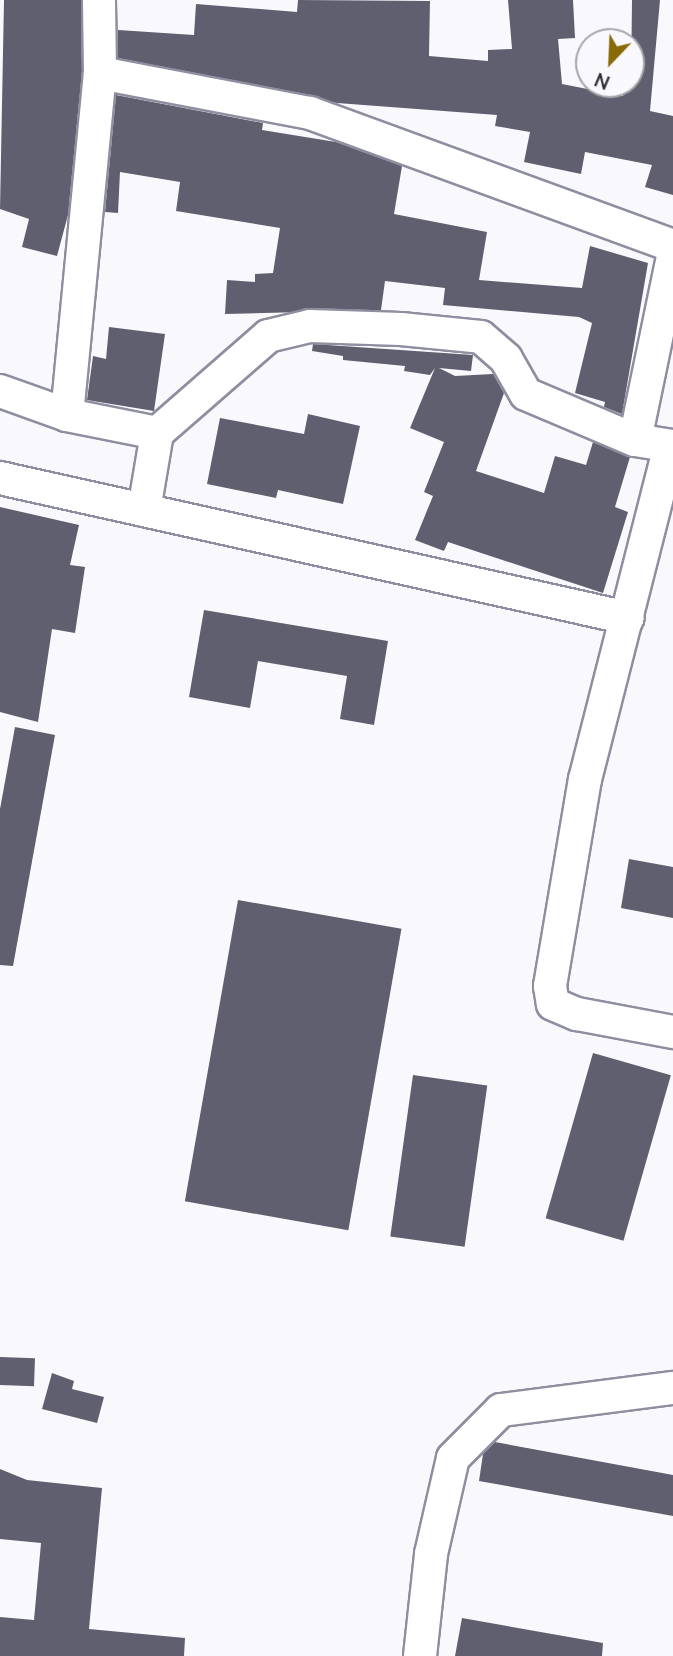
<!DOCTYPE html>
<style>
body{margin:0}
#map{position:relative;width:673px;height:1656px;overflow:hidden;background:#f9f9fd;font-family:"Nunito Sans",sans-serif}
div>[style]{position:absolute}
.building>*{inset:0;background:#5f5f6f;transform-origin:0 0}
.roads{filter:drop-shadow(2px 0 #8d8e9f) drop-shadow(-2px 0 #8d8e9f) drop-shadow(0 2px #8d8e9f) drop-shadow(0 -2px #8d8e9f)}
.minor>*{height:32px;margin:-16px;padding:0 16px;transform-origin:16px;border-radius:16px;background:#fff}
span{translate:-50% -50%;white-space:nowrap;text-align:center;line-height:1.15;-webkit-text-stroke:7px #f9f9fd;paint-order:stroke}
.north{position:absolute;left:575px;top:28px;width:70px;height:70px;box-sizing:border-box;background:#f9f9fd;border:2px solid #a6a6ab;border-radius:50%;rotate:203deg;font-size:19px;font-weight:700;line-height:28px;text-align:center;color:#292930}
.north::after{content:'';display:block;margin:auto;width:24px;height:32px;background:#896a08;clip-path:polygon(50% 0,100% 100%,50% 72%,0 100%)}
</style>
<div id="map">
<div class="building">
<i style="clip-path:polygon(4px 0,81px 0,82px 72px,68px 215px,57px 256px,22px 247px,29px 219px,0 209px)"></i>
<i style="clip-path:polygon(298px 0,430px 1px,429px 56px,488px 61px,488px 50px,512px 49px,508px 0,573px 0,575px 38px,558px 39px,562px 84px,623px 96px,624px 84px,631px 84px,632px 0,660px 0,650px 111px,673px 116px,673px 195px,645px 187px,652px 165px,585px 152px,581px 174px,524px 162px,530px 132px,495px 126px,497px 115px,337px 103px,118px 58px,118px 30px,194px 35px,196px 4px,297px 12px)"></i>
<i style="clip-path:polygon(116px 95px,263px 123px,262px 130px,336px 142px,402px 166px,394px 214px,487px 232px,479px 280px,582px 288px,590px 246px,648px 263px,622px 414px,604px 407px,605px 402px,575px 393px,592px 323px,579px 317px,443px 305px,445px 288px,385px 281px,381px 310px,225px 314px,227px 280px,255px 282px,255px 274px,273px 273px,280px 228px,176px 211px,180px 182px,120px 172px,118px 213px,105px 212px)"></i>
<i style="clip-path:polygon(109px 327px,165px 334px,154px 411px,87px 400px,93px 356px,106px 359px)"></i>
<i style="clip-path:polygon(313px 344px,473px 355px,471px 371px,439px 368px,455px 376px,493px 374px,504px 393px,476px 471px,544px 493px,555px 456px,586px 465px,593px 442px,630px 457px,615px 507px,628px 512px,603px 593px,448px 542px,444px 551px,415px 540px,433px 496px,424px 492px,444px 442px,410px 428px,435px 368px,430px 375px,404px 371px,405px 366px,343px 360px,343px 356px,312px 351px)"></i>
<i style="clip-path:polygon(308px 414px,360px 426px,343px 504px,278px 490px,276px 498px,207px 484px,220px 418px,304px 434px)"></i>
<i style="clip-path:polygon(0 507px,79px 525px,70px 565px,85px 567px,75px 633px,52px 629px,38px 722px,0 712px)"></i>
<i style="clip-path:polygon(204px 610px,388px 641px,374px 725px,340px 719px,347px 676px,258px 661px,250px 708px,189px 697px)"></i>
<i style="clip-path:polygon(15px 727px,55px 735px,13px 966px,0 965px,0 809px)"></i>
<i style="clip-path:polygon(629px 859px,673px 867px,673px 918px,621px 908px)"></i>
<i style="left:238px;top:900px;width:166px;height:306px;rotate:10deg"></i>
<i style="left:593px;top:1053px;width:81px;height:172px;rotate:16deg"></i>
<i style="left:413px;top:1075px;width:75px;height:163px;rotate:8deg"></i>
<i style="left:0;top:1357px;width:35px;height:28px;rotate:2deg"></i>
<i style="clip-path:polygon(52px 1373px,74px 1381px,72px 1389px,104px 1397px,97px 1423px,42px 1409px)"></i>
<i style="clip-path:polygon(495px 1442px,673px 1475px,673px 1516px,479px 1481px,483px 1454px)"></i>
<i style="clip-path:polygon(0 1469px,27px 1480px,102px 1488px,89px 1629px,185px 1638px,184px 1656px,0 1656px,0 1617px,34px 1620px,41px 1543px,0 1539px)"></i>
<i style="clip-path:polygon(462px 1618px,603px 1643px,602px 1656px,455px 1656px)"></i>
</div>
<div class="roads">
<div class="minor">
<i style="left:100px;top:73px;width:214px;rotate:10.8deg"></i>
<i style="left:310px;top:113px;width:387px;rotate:20.1deg"></i>
<i style="left:0;top:391px;width:71px;rotate:19.7deg"></i>
<i style="left:67px;top:415px;width:92px;rotate:11.3deg"></i>
<i style="left:157px;top:433px;width:147px;rotate:-41.1deg"></i>
<i style="left:268px;top:336px;width:43px;rotate:-13.4deg"></i>
<i style="left:310px;top:326px;width:91px;rotate:1.9deg"></i>
<i style="left:401px;top:329px;width:80px;rotate:5.7deg"></i>
<i style="left:481px;top:337px;width:33px;rotate:41deg"></i>
<i style="left:506px;top:359px;width:40px;rotate:60.3deg"></i>
<i style="left:526px;top:394px;width:118px;rotate:22.9deg"></i>
<i style="left:635px;top:440px;width:38px;rotate:9deg"></i>
<i style="left:67px;top:415px;width:344px;rotate:-84.5deg"></i>
<i style="left:100px;top:73px;width:73px;rotate:-90.8deg"></i>
<i style="left:635px;top:440px;width:188px;rotate:-78.3deg"></i>
<i style="left:670px;top:446px;width:344px;rotate:104.3deg"></i>
<i style="left:585px;top:779px;width:210px;rotate:99.6deg"></i>
<i style="left:550px;top:986px;width:18px;rotate:81deg"></i>
<i style="left:553px;top:1004px;width:26px;rotate:23deg"></i>
<i style="left:577px;top:1014px;width:98px;rotate:10.6deg"></i>
<i style="left:0;top:478px;width:643px;rotate:12.57deg"></i>
<i style="left:144px;top:510px;width:78px;rotate:-80.4deg"></i>
<i style="left:420px;top:1656px;width:103px;rotate:-83.8deg"></i>
<i style="left:431px;top:1554px;width:98px;rotate:-77.1deg"></i>
<i style="left:453px;top:1458px;width:68px;rotate:-45deg"></i>
<i style="left:501px;top:1410px;width:173px;rotate:-7.3deg"></i>
</div>
</div>
<div class="north">N</div>
</div>
